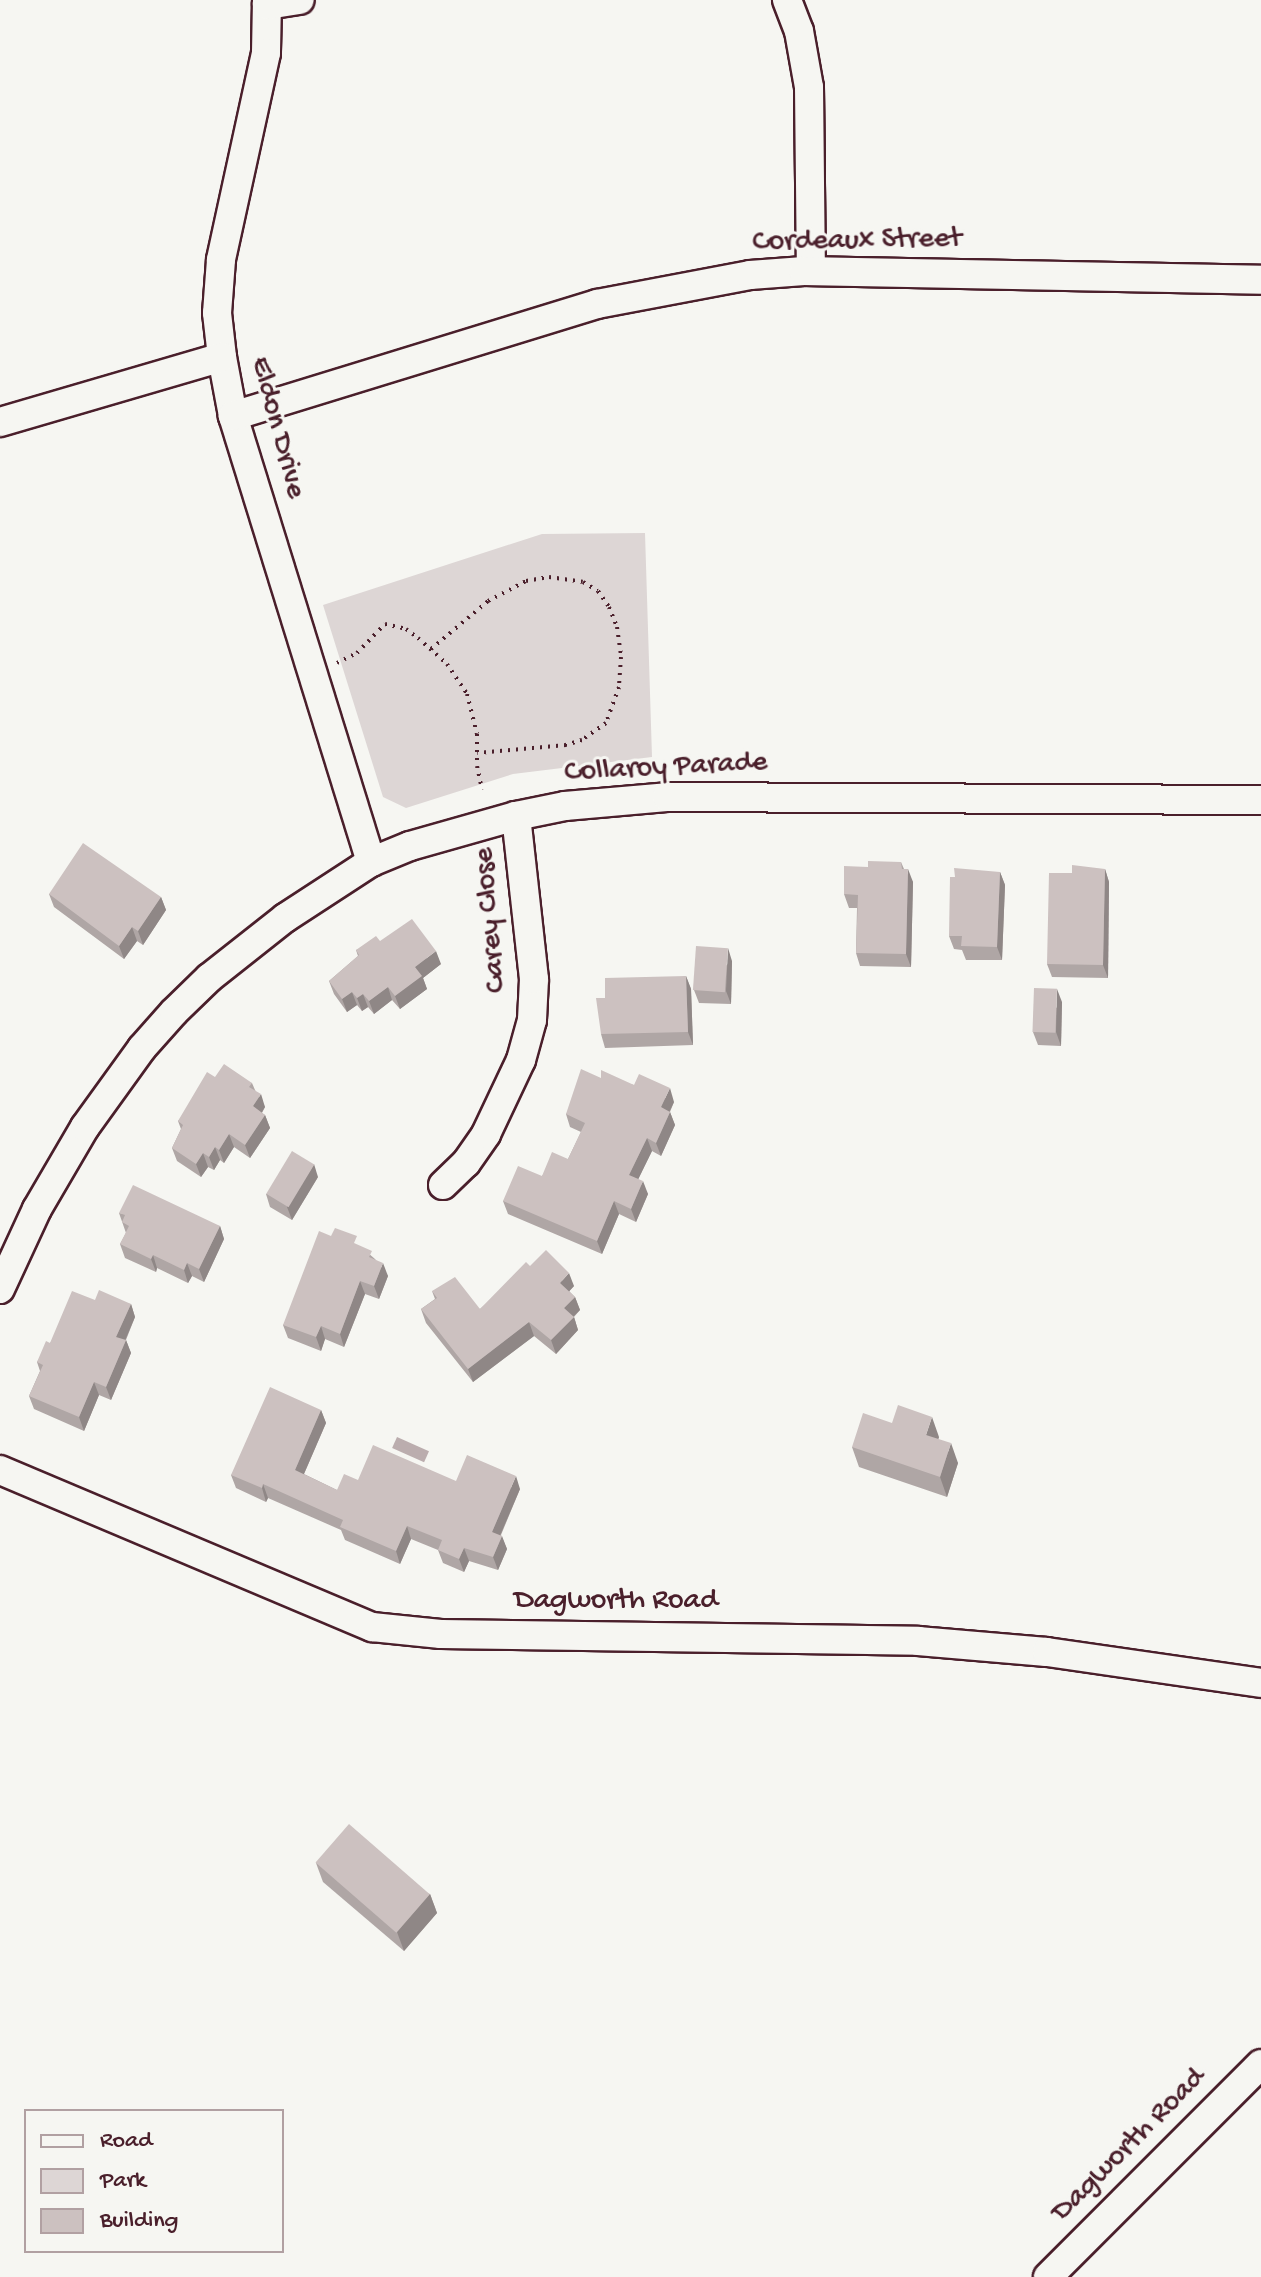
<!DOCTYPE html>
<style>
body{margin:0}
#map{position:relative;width:1261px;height:2277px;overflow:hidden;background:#f6f6f2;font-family:"Gochi Hand",sans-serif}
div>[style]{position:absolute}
.green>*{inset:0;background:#ddd6d5}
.water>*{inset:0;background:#bbadae;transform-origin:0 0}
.path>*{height:4px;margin-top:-2px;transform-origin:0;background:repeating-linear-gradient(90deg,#4a1f2b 0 2px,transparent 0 8px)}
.roads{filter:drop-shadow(2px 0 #4a1f2b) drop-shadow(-2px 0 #4a1f2b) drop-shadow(0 2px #4a1f2b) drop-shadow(0 -2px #4a1f2b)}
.minor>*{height:28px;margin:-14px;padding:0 14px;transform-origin:14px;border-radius:14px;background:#f6f6f2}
.wall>*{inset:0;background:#afa6a5}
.shaded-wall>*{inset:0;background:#8f8786}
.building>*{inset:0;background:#ccc1c0;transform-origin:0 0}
span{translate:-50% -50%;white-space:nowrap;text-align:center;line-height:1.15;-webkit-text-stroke:6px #f6f6f2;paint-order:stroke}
.street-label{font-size:30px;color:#4a1f2b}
.legend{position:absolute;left:24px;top:2109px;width:260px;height:144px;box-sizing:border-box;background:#f6f6f2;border:2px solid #b1a0a2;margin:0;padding:10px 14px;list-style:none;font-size:24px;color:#4a1f2b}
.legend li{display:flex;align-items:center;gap:16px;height:40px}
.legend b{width:40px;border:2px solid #b1a0a2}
</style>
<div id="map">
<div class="green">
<i style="clip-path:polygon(645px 533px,652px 757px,513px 774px,406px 808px,383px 797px,323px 605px,542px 534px)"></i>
</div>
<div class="water">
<i style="left:397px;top:1437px;width:35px;height:12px;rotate:24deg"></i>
</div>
<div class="path">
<i style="left:431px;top:649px;width:75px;rotate:-40.1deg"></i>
<i style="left:488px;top:601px;width:43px;rotate:-27.8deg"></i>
<i style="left:526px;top:581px;width:23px;rotate:-10deg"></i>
<i style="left:549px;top:577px;width:34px;rotate:8deg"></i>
<i style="left:583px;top:582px;width:17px;rotate:31deg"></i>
<i style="left:598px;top:591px;width:19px;rotate:55deg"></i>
<i style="left:609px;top:607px;width:22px;rotate:68deg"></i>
<i style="left:617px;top:627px;width:30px;rotate:82deg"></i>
<i style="left:621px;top:657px;width:30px;rotate:94deg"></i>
<i style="left:619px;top:687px;width:38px;rotate:110deg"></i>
<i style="left:606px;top:723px;width:29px;rotate:145deg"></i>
<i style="left:582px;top:740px;width:17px;rotate:163deg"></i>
<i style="left:566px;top:745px;width:89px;rotate:174.9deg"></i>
<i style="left:337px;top:663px;width:22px;rotate:-27deg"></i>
<i style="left:357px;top:653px;width:40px;rotate:-46deg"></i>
<i style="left:385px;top:624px;width:22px;rotate:13deg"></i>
<i style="left:406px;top:629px;width:15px;rotate:37deg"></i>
<i style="left:418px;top:638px;width:39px;rotate:42deg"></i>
<i style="left:447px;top:664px;width:36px;rotate:56deg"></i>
<i style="left:467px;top:694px;width:41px;rotate:76deg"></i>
<i style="left:477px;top:734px;width:32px;rotate:90deg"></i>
<i style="left:477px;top:766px;width:24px;rotate:78deg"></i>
</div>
<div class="roads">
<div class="minor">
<i style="left:267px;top:0;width:53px;rotate:91.1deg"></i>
<i style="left:266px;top:53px;width:212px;rotate:102.3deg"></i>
<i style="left:221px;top:260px;width:53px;rotate:94.3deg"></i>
<i style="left:217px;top:313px;width:44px;rotate:83.5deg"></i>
<i style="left:222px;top:357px;width:60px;rotate:79.4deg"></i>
<i style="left:233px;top:416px;width:467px;rotate:72.8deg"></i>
<i style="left:787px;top:0;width:33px;rotate:69deg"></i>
<i style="left:799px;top:31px;width:57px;rotate:79.9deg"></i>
<i style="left:809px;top:87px;width:184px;rotate:89.4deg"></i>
<i style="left:267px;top:5px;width:33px;rotate:-9deg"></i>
<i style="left:233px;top:416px;width:381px;rotate:-17.1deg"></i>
<i style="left:597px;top:304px;width:156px;rotate:-10.7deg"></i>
<i style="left:750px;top:275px;width:54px;rotate:-4.2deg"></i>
<i style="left:804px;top:271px;width:457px;rotate:1.1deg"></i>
<i style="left:0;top:422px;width:231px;rotate:-16.3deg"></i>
<i style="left:443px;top:1185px;width:32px;rotate:-44deg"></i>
<i style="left:466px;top:1163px;width:35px;rotate:-55deg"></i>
<i style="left:486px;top:1134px;width:82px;rotate:-64.7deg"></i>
<i style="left:521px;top:1060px;width:41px;rotate:-74.6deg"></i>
<i style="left:532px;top:1020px;width:41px;rotate:-87.2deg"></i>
<i style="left:534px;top:979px;width:164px;rotate:-96.3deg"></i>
<i style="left:0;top:1289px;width:88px;rotate:-65.2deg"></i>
<i style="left:37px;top:1209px;width:95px;rotate:-59.7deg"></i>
<i style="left:85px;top:1127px;width:97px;rotate:-54.2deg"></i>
<i style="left:142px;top:1048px;width:48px;rotate:-48.4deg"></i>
<i style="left:174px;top:1012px;width:49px;rotate:-44.2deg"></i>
<i style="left:209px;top:978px;width:97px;rotate:-38.3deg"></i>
<i style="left:285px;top:918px;width:103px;rotate:-33.1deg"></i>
<i style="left:371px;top:862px;width:42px;rotate:-22.3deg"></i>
<i style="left:410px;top:846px;width:110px;rotate:-15.8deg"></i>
<i style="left:516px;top:816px;width:50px;rotate:-11.5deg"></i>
<i style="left:565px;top:806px;width:102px;rotate:-5deg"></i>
<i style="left:667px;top:797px;width:594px;rotate:0.29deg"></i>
<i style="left:0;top:1470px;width:404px;rotate:22.9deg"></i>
<i style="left:372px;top:1627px;width:69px;rotate:5.8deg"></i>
<i style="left:441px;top:1634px;width:477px;rotate:0.8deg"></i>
<i style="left:918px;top:1641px;width:129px;rotate:4.9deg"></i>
<i style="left:1047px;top:1652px;width:216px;rotate:8.2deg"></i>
<i style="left:1048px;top:2277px;width:301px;rotate:-45deg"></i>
</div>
</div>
<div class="wall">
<i style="clip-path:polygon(901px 862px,904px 869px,913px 882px,911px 967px,860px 966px,856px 953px,857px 908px,849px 908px,844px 894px,868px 867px)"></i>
<i style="clip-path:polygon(1105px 869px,1109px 882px,1108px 978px,1052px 977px,1047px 964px,1072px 873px)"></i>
<i style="clip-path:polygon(1000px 872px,1005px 885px,1002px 960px,966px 960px,962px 950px,954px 949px,949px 936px)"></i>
<i style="clip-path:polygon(49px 894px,161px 897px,166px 910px,143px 945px,137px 941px,124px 959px,54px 907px)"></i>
<i style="clip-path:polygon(380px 941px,441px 964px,423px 978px,427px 989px,400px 1009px,392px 1000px,374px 1014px,368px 1007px,362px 1011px,357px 1005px,347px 1012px,334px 994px,329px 981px,358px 956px,356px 950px)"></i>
<i style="clip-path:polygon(732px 961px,731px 1004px,699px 1003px,694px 990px)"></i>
<i style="clip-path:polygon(686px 976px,691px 989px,693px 1045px,605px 1048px,601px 1034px,605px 998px)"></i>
<i style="clip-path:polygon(1062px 1002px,1061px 1046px,1038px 1045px,1033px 1032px)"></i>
<i style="clip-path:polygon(215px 1077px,252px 1083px,255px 1090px,265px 1107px,262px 1113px,265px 1115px,270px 1128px,250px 1158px,234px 1147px,224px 1163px,220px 1160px,214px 1170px,208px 1167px,201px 1177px,177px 1161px,172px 1148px,181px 1129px,178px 1121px)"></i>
<i style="clip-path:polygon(601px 1078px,634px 1085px,674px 1102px,670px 1112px,675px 1125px,661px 1156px,652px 1151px,638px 1179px,648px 1194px,636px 1222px,619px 1214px,602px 1254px,508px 1214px,503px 1201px,568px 1159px,581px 1132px,570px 1127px,566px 1114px)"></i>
<i style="clip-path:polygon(318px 1177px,292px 1220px,270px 1207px,266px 1194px)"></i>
<i style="clip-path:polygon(119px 1213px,220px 1226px,224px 1239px,204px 1282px,192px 1276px,188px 1283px,157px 1268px,156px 1272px,125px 1258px,120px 1244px,126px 1233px)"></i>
<i style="clip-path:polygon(360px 1246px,375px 1259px,388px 1276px,379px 1299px,365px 1294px,344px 1347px,325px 1339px,321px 1351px,288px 1338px,283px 1325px)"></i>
<i style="clip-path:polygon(530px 1266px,574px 1286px,569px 1291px,575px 1297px,580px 1310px,574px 1317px,578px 1330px,556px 1354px,534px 1336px,473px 1382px,426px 1323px,421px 1309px,435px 1299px,432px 1291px,480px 1309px)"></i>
<i style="clip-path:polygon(95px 1300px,131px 1304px,135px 1317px,126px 1340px,131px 1353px,111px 1400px,99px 1395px,84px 1431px,34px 1409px,29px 1396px,40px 1371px,37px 1362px,50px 1343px)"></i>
<i style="clip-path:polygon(321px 1410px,326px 1423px,304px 1474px,337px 1490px,358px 1480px,456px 1481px,520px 1489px,501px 1535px,507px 1549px,498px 1570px,469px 1561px,464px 1572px,443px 1563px,438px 1550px,411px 1539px,400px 1564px,345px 1540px,341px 1530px,268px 1498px,266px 1502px,236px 1488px,231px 1475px)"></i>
<i style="clip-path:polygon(939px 1437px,938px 1439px,958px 1463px,947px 1497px,859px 1467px,852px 1447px)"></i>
<i style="clip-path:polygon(316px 1863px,430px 1894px,437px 1913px,404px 1951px,323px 1882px)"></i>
</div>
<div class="shaded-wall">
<i style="clip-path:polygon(908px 869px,913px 882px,911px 967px,906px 954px)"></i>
<i style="clip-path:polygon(1105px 869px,1109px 882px,1108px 978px,1103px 965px)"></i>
<i style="clip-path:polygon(1000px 872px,1005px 885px,1002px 960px,997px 947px)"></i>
<i style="clip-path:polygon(161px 897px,166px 910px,143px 945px,138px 931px)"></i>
<i style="clip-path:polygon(132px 927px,137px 941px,124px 959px,119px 946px)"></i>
<i style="clip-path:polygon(728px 948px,732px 961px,731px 1004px,726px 991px)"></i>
<i style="clip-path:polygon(436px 951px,441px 964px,423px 978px,427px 989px,400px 1009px,395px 996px,415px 967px)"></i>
<i style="clip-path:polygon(686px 976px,691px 989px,693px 1045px,688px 1032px)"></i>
<i style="clip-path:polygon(388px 987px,392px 1000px,374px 1014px,369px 1001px)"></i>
<i style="clip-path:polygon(1057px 989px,1062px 1002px,1061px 1046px,1056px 1032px)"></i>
<i style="clip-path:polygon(352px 992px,357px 1005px,347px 1012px,342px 999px)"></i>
<i style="clip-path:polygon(363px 994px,368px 1007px,362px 1011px,357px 998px)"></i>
<i style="clip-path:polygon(670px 1088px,674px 1102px,665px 1121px,661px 1107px)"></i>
<i style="clip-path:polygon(261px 1094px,265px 1107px,257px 1120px,253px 1106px)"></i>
<i style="clip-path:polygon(670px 1112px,675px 1125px,661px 1156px,656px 1143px)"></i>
<i style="clip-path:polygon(265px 1115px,270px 1128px,250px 1158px,245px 1145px)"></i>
<i style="clip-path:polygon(229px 1134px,234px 1147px,224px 1163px,219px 1150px)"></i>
<i style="clip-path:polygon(647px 1138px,652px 1151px,634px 1188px,629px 1175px)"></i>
<i style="clip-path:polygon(215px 1147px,220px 1160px,214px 1170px,209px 1157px)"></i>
<i style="clip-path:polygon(203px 1153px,208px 1167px,201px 1177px,196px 1164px)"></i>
<i style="clip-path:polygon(314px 1164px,318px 1177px,292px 1220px,287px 1207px)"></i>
<i style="clip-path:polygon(643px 1181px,648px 1194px,636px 1222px,631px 1209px)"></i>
<i style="clip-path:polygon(614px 1201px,619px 1214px,602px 1254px,597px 1241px)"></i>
<i style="clip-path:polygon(220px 1226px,224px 1239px,204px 1282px,199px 1269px)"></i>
<i style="clip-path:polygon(153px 1255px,157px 1268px,156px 1272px,151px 1259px)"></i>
<i style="clip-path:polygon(187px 1263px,192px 1276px,188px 1283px,184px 1270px)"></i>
<i style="clip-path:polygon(383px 1263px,388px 1276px,379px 1299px,374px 1286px)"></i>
<i style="clip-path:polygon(569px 1273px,574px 1286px,565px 1296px,560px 1283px)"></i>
<i style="clip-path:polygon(360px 1281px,365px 1294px,344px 1347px,340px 1334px)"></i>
<i style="clip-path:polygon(575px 1297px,580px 1310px,569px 1321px,564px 1308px)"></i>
<i style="clip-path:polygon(131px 1304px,135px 1317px,121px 1350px,116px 1337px)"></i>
<i style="clip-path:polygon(574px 1317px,578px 1330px,556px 1354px,551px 1340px)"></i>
<i style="clip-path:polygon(529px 1322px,534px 1336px,473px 1382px,468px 1369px)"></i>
<i style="clip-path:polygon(321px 1326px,325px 1339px,321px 1351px,316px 1337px)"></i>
<i style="clip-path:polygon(126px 1340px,131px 1353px,111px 1400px,106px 1387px)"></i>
<i style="clip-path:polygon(94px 1382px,99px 1395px,84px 1431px,79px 1417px)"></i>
<i style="clip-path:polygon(321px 1410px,326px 1423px,300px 1483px,295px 1470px)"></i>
<i style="clip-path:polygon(932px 1417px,939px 1437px,933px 1455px,926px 1435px)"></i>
<i style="clip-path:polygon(951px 1443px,958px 1463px,947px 1497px,940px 1477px)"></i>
<i style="clip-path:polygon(516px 1476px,520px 1489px,496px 1545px,492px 1532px)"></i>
<i style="clip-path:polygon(263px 1484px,268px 1498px,266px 1502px,262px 1488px)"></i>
<i style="clip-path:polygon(407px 1526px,411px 1539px,400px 1564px,396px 1551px)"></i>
<i style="clip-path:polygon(502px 1536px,507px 1549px,498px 1570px,493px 1557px)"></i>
<i style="clip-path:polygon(464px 1548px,469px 1561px,464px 1572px,459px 1559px)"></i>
<i style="clip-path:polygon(430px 1894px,437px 1913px,404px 1951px,397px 1932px)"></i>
</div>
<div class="building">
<i style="clip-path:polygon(83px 843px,161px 897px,138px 931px,132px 927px,119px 946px,49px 894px)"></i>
<i style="clip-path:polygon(868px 861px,901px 862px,902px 869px,908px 869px,906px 954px,856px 953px,858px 895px,844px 894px,844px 866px,868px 867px)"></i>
<i style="clip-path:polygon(1072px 865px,1105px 869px,1103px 965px,1047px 964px,1049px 873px,1072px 873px)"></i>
<i style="clip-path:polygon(954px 868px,1000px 872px,997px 947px,961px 946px,962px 936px,949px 936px,950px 877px,955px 877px)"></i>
<i style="clip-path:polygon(412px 919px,436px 951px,415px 967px,422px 976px,395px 996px,388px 987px,369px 1001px,363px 994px,357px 998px,352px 992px,342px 999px,329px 981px,359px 955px,356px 950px,376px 936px,380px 941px)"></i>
<i style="left:696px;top:946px;width:32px;height:44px;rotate:4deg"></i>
<i style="clip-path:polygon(686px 976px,688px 1032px,601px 1034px,596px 998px,605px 998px,605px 978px)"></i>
<i style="left:1034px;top:988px;width:23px;height:44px;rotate:2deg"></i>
<i style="clip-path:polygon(224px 1064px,252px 1083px,249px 1087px,261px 1094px,253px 1106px,265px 1115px,245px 1145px,229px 1134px,219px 1150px,215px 1147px,209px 1157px,203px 1153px,196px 1164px,172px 1148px,183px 1125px,178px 1121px,207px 1072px,215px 1077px)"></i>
<i style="clip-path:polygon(581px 1069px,601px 1078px,601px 1070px,634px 1085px,639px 1074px,670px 1088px,661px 1107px,670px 1112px,656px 1143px,647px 1138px,629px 1175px,643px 1181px,631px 1209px,614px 1201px,597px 1241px,503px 1201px,518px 1166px,542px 1176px,552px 1152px,568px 1159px,585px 1123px,566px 1114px)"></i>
<i style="left:292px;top:1151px;width:26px;height:50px;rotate:31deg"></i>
<i style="clip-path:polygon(133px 1185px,220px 1226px,199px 1269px,187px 1263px,184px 1270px,153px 1255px,151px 1259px,120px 1244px,129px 1226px,122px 1222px,125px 1215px,119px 1213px)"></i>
<i style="clip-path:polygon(335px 1228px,357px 1236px,354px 1243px,372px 1251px,369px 1257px,383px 1263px,374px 1286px,360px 1281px,340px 1334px,321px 1326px,316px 1337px,283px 1325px,319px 1231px,331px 1236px)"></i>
<i style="clip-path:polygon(546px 1250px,569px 1273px,560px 1283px,575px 1297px,564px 1308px,574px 1317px,551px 1340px,529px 1322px,468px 1369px,421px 1309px,437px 1298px,432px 1291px,455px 1277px,480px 1309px,526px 1262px,530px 1266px)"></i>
<i style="clip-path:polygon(99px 1290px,131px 1304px,116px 1337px,126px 1340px,106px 1387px,94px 1382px,79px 1417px,29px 1396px,43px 1365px,37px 1362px,46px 1341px,50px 1343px,72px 1291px,95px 1300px)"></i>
<i style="clip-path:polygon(270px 1387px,321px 1410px,295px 1470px,337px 1490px,344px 1474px,358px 1480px,373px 1445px,456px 1481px,467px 1455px,516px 1476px,492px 1532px,502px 1536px,493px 1557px,464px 1548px,459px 1559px,438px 1550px,442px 1540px,407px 1526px,396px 1551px,340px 1527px,343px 1520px,263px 1484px,262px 1488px,231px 1475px)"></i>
<i style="clip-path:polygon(898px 1405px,932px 1417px,926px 1435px,951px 1443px,940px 1477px,852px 1447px,863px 1413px,892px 1423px)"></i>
<i style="left:349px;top:1824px;width:107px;height:51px;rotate:41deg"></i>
</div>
<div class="street-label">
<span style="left:857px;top:242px;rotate:-1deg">Cordeaux Street</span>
<span style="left:276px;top:428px;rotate:75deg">Eldon Drive</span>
<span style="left:666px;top:769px;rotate:-3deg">Collaroy Parade</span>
<span style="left:492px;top:920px;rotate:-95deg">Carey Close</span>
<span style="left:616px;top:1602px">Dagworth Road</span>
<span style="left:1130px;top:2146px;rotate:-45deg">Dagworth Road</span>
</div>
<ul class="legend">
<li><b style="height:10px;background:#f6f6f2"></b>Road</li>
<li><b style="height:22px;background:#ddd6d5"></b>Park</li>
<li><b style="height:22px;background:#ccc1c0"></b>Building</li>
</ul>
</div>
